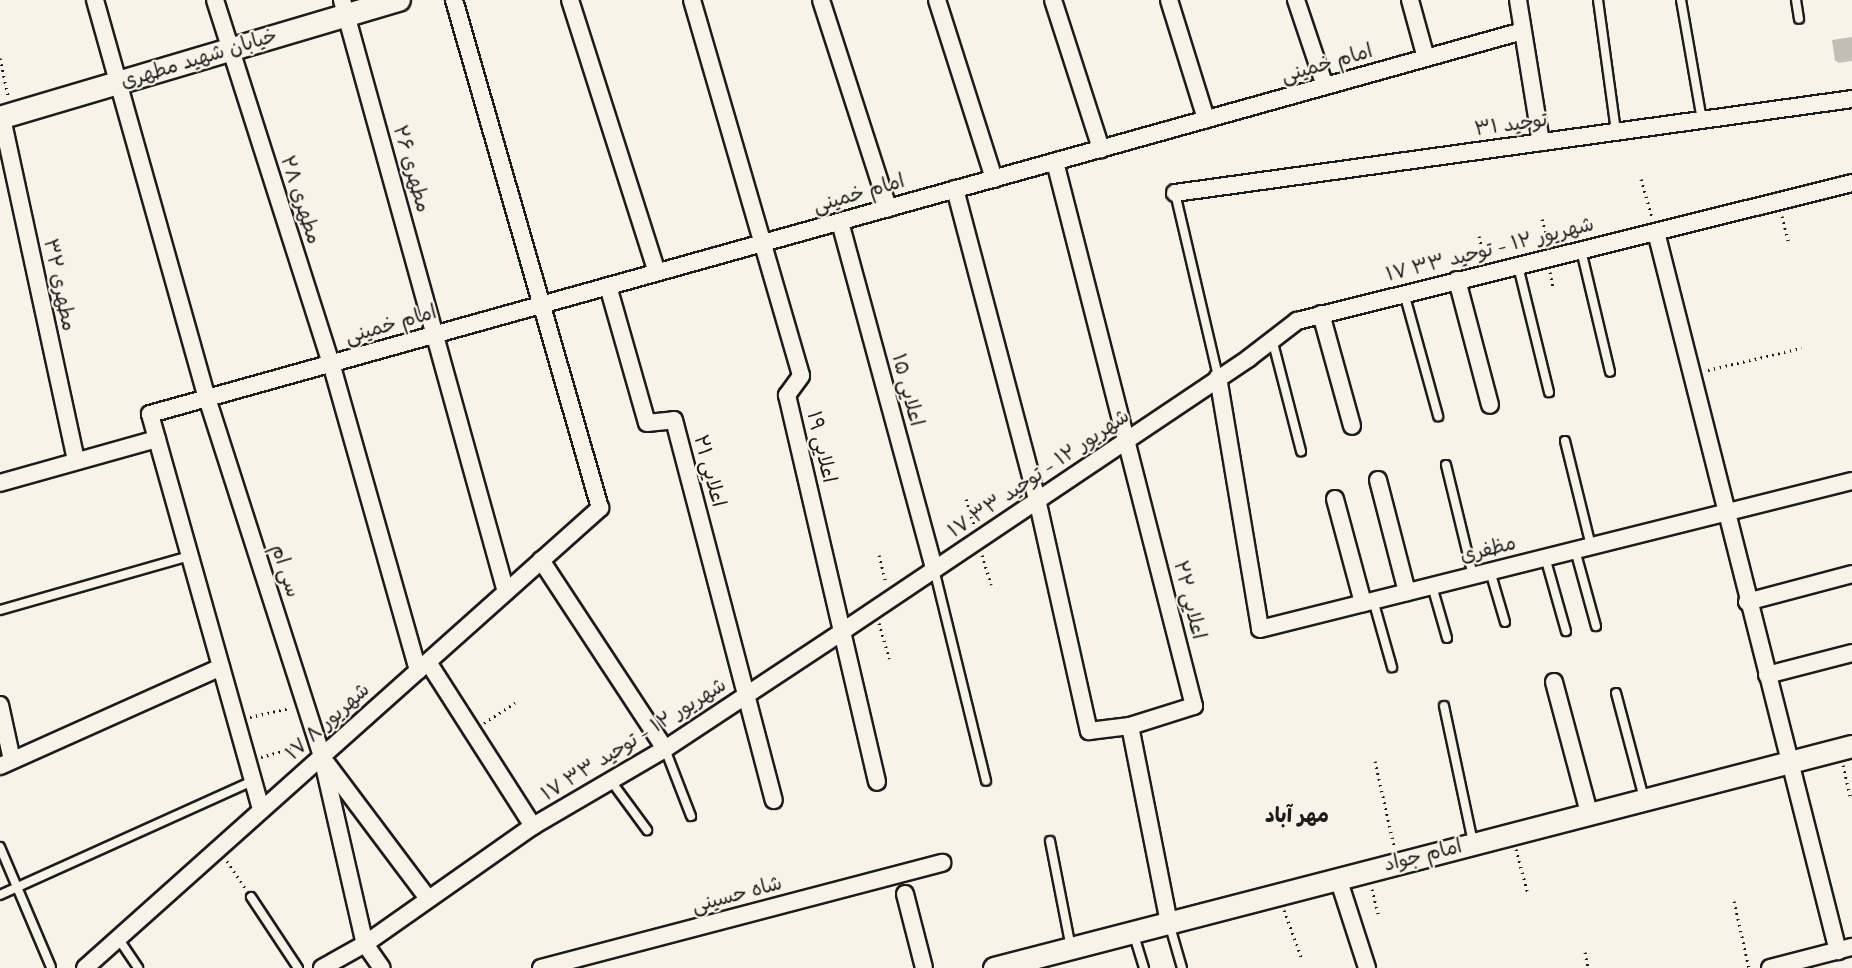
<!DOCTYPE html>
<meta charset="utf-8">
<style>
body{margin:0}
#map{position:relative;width:1852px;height:968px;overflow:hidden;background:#f7f3e8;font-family:Mynerve,"Playpen Sans Arabic",sans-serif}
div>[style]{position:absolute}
.shadow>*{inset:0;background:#0003}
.building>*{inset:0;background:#c0beb5}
.path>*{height:3px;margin-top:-1.5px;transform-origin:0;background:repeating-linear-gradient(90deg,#1c1c1c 0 1.5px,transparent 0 6px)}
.roads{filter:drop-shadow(2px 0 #1c1c1c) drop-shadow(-2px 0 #1c1c1c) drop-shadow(0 2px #1c1c1c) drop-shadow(0 -2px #1c1c1c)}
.service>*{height:8px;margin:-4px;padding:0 4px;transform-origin:4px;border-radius:4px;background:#f7f3e8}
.minor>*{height:16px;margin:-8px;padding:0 8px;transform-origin:8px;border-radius:8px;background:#f7f3e8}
.tertiary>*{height:21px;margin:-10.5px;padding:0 10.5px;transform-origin:10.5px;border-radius:10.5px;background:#f7f3e8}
.secondary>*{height:22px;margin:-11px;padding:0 11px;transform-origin:11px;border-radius:11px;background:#f7f3e8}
span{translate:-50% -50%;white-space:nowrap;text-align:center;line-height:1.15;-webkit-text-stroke:4.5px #f7f3e8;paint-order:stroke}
.street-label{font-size:20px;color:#1c1c1c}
.neighbourhood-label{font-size:21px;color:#1c1c1c;font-weight:700}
</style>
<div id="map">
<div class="shadow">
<i style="clip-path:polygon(1852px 38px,1852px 61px,1838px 63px,1836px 60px)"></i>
</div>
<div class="building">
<i style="clip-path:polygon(1852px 37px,1852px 58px,1835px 61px,1832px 40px)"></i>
</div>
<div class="path">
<i style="left:0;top:58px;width:40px;rotate:78deg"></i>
<i style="left:1641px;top:179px;width:40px;rotate:74deg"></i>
<i style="left:1782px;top:216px;width:29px;rotate:76deg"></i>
<i style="left:1542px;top:219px;width:25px;rotate:74deg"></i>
<i style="left:1479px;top:236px;width:23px;rotate:77deg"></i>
<i style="left:1550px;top:272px;width:16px;rotate:79deg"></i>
<i style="left:1708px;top:370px;width:96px;rotate:-13.3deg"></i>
<i style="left:966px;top:499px;width:28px;rotate:73deg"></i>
<i style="left:879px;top:555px;width:29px;rotate:76deg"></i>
<i style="left:982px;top:555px;width:31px;rotate:73deg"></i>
<i style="left:879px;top:623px;width:37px;rotate:74deg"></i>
<i style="left:250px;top:717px;width:41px;rotate:-12.7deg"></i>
<i style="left:484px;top:723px;width:37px;rotate:-33deg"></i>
<i style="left:261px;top:757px;width:45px;rotate:-15.6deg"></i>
<i style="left:1375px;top:761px;width:87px;rotate:77.4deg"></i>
<i style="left:1843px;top:765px;width:35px;rotate:77deg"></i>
<i style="left:1516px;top:849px;width:47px;rotate:75.1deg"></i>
<i style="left:227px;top:861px;width:32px;rotate:56deg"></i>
<i style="left:1372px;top:889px;width:29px;rotate:76deg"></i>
<i style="left:1734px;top:901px;width:69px;rotate:77.4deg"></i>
<i style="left:1284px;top:910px;width:52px;rotate:69.8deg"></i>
<i style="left:1585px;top:952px;width:16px;rotate:79deg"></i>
</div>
<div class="roads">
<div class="service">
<i style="left:1598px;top:0;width:133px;rotate:82.2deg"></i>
<i style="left:1681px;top:0;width:122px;rotate:80.1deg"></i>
<i style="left:1796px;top:0;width:19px;rotate:81deg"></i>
<i style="left:1175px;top:193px;width:189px;rotate:76.8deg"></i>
<i style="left:1581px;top:250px;width:125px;rotate:76.6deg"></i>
<i style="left:1518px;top:266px;width:130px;rotate:76.2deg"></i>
<i style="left:1404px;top:293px;width:128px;rotate:74.5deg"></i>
<i style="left:1272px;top:339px;width:116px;rotate:75.5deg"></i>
<i style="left:1565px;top:441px;width:108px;rotate:76.1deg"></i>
<i style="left:1446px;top:465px;width:114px;rotate:76.3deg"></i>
<i style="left:1575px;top:550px;width:79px;rotate:74.6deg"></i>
<i style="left:1545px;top:557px;width:77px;rotate:74.2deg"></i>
<i style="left:934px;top:569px;width:218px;rotate:76.2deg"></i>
<i style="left:1490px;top:571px;width:53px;rotate:73.6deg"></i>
<i style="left:1432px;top:586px;width:54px;rotate:73.9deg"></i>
<i style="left:1373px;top:600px;width:70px;rotate:74.2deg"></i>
<i style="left:0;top:610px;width:198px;rotate:-15.9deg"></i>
<i style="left:1616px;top:693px;width:109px;rotate:75.1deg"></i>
<i style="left:1444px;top:706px;width:140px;rotate:78deg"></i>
<i style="left:665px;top:749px;width:72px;rotate:68.8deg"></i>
<i style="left:611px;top:781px;width:61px;rotate:53.7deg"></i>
<i style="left:1050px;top:841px;width:109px;rotate:78.9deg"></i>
<i style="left:0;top:847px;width:130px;rotate:67deg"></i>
<i style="left:0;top:895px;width:277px;rotate:-24.3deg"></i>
<i style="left:251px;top:897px;width:85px;rotate:56.5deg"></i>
<i style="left:1169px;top:923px;width:47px;rotate:73.9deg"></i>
<i style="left:1133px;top:932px;width:38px;rotate:73deg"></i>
<i style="left:118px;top:938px;width:36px;rotate:56deg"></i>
</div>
<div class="minor">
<i style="left:95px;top:0;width:413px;rotate:74.3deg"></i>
<i style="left:207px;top:398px;width:377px;rotate:72.2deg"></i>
<i style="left:322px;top:757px;width:192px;rotate:77.1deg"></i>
<i style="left:365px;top:944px;width:29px;rotate:55deg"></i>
<i style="left:215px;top:0;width:381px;rotate:72.3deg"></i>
<i style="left:331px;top:363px;width:320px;rotate:74.2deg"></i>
<i style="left:342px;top:0;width:614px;rotate:74.52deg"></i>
<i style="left:570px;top:0;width:286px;rotate:72.3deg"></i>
<i style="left:692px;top:0;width:391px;rotate:73.8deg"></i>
<i style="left:801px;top:376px;width:24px;rotate:126deg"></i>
<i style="left:787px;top:395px;width:397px;rotate:76.9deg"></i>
<i style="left:821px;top:0;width:219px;rotate:72.1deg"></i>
<i style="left:937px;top:0;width:188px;rotate:72.3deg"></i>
<i style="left:1053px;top:0;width:157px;rotate:72.1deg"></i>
<i style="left:1169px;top:0;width:125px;rotate:72.7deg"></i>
<i style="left:1296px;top:0;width:91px;rotate:71.4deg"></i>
<i style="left:1410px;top:0;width:60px;rotate:74.6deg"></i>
<i style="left:1518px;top:0;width:144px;rotate:80.8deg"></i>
<i style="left:2px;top:118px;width:351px;rotate:77.8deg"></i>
<i style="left:955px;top:189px;width:321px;rotate:75.2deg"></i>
<i style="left:1037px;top:499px;width:238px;rotate:77.4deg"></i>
<i style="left:1089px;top:731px;width:41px;rotate:-7deg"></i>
<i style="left:1130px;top:726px;width:67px;rotate:-17.4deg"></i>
<i style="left:1194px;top:706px;width:561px;rotate:-104.33deg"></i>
<i style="left:1175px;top:193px;width:683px;rotate:-7.9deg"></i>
<i style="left:840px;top:222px;width:360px;rotate:74.8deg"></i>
<i style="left:1656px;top:232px;width:742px;rotate:75.8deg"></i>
<i style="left:1457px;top:280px;width:129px;rotate:75.2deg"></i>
<i style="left:608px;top:286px;width:142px;rotate:74.1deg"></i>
<i style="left:647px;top:423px;width:27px;rotate:-6deg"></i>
<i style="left:674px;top:420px;width:393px;rotate:75.3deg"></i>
<i style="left:1321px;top:314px;width:116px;rotate:74.5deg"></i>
<i style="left:1218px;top:377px;width:255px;rotate:80.5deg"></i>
<i style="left:1260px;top:629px;width:610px;rotate:-14.04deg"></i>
<i style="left:1378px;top:480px;width:116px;rotate:75.5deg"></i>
<i style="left:0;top:483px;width:163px;rotate:-15.7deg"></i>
<i style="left:1335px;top:499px;width:108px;rotate:74.9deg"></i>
<i style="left:541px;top:560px;width:226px;rotate:56.7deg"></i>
<i style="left:1747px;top:602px;width:109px;rotate:-14.9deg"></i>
<i style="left:428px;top:662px;width:195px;rotate:57.4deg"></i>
<i style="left:1767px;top:675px;width:88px;rotate:-14.5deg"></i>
<i style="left:1554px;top:682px;width:136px;rotate:75deg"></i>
<i style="left:0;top:705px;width:56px;rotate:77.7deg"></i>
<i style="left:1130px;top:726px;width:201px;rotate:78.8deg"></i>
<i style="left:327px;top:764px;width:166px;rotate:53.1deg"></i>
<i style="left:0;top:766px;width:242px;rotate:-24.1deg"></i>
<i style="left:261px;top:809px;width:410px;rotate:-105.7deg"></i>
<i style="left:150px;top:414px;width:1425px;rotate:-15.59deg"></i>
<i style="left:1338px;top:878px;width:95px;rotate:72.1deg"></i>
<i style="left:905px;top:894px;width:76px;rotate:75.6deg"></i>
<i style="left:85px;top:968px;width:691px;rotate:-41.77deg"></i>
<i style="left:600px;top:508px;width:529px;rotate:-106.03deg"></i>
<i style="left:322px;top:968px;width:49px;rotate:-29.2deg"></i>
<i style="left:365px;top:944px;width:205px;rotate:-35.1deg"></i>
<i style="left:533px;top:826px;width:153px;rotate:-30.3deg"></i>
<i style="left:665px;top:749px;width:214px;rotate:-33.5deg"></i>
<i style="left:843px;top:631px;width:489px;rotate:-33.9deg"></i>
<i style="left:1249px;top:358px;width:61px;rotate:-37.6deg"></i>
<i style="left:1297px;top:321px;width:572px;rotate:-13.96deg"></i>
<i style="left:541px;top:968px;width:415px;rotate:-14.7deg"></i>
<i style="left:1770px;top:968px;width:85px;rotate:-14.4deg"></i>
</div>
<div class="tertiary">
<i style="left:994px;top:968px;width:886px;rotate:-14.51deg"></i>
</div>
<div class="secondary">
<i style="left:0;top:118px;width:416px;rotate:-16.5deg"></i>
</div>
</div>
<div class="street-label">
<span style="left:199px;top:59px;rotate:-17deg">خیابان شهید مطهری</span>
<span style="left:1327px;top:64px;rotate:-16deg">امام خمینی</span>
<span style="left:1511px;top:125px;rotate:-8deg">توحید ۳۱</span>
<span style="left:411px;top:169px;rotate:74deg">مطهری ۲۶</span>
<span style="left:859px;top:194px;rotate:-16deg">امام خمینی</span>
<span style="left:300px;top:200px;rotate:72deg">مطهری ۲۸</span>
<span style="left:1490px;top:250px;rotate:-14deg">۱۷ شهریور ۱۲ - توحید ۳۳</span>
<span style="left:59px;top:285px;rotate:78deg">مطهری ۳۲</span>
<span style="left:391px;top:325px;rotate:-16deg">امام خمینی</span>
<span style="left:907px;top:390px;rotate:75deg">اعلایی ۱۵</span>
<span style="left:821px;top:447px;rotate:77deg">اعلایی ۱۹</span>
<span style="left:709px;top:471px;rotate:75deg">اعلایی ۲۱</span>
<span style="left:1039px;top:474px;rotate:-34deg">۱۷ شهریور ۱۲ - توحید ۳۳</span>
<span style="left:1488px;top:550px;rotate:-14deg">مظفری</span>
<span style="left:285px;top:571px;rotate:72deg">سی ام</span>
<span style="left:1189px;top:600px;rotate:76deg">اعلایی ۲۲</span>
<span style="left:328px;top:722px;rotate:-42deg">۱۷ شهریور ۸</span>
<span style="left:634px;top:740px;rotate:-32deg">۱۷ شهریور ۱۲ - توحید ۳۳</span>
<span style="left:1423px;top:856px;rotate:-14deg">امام جواد</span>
<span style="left:737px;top:895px;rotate:-15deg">شاه حسینی</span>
</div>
<div class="neighbourhood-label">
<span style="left:1297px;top:816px">مهر آباد</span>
</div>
</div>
